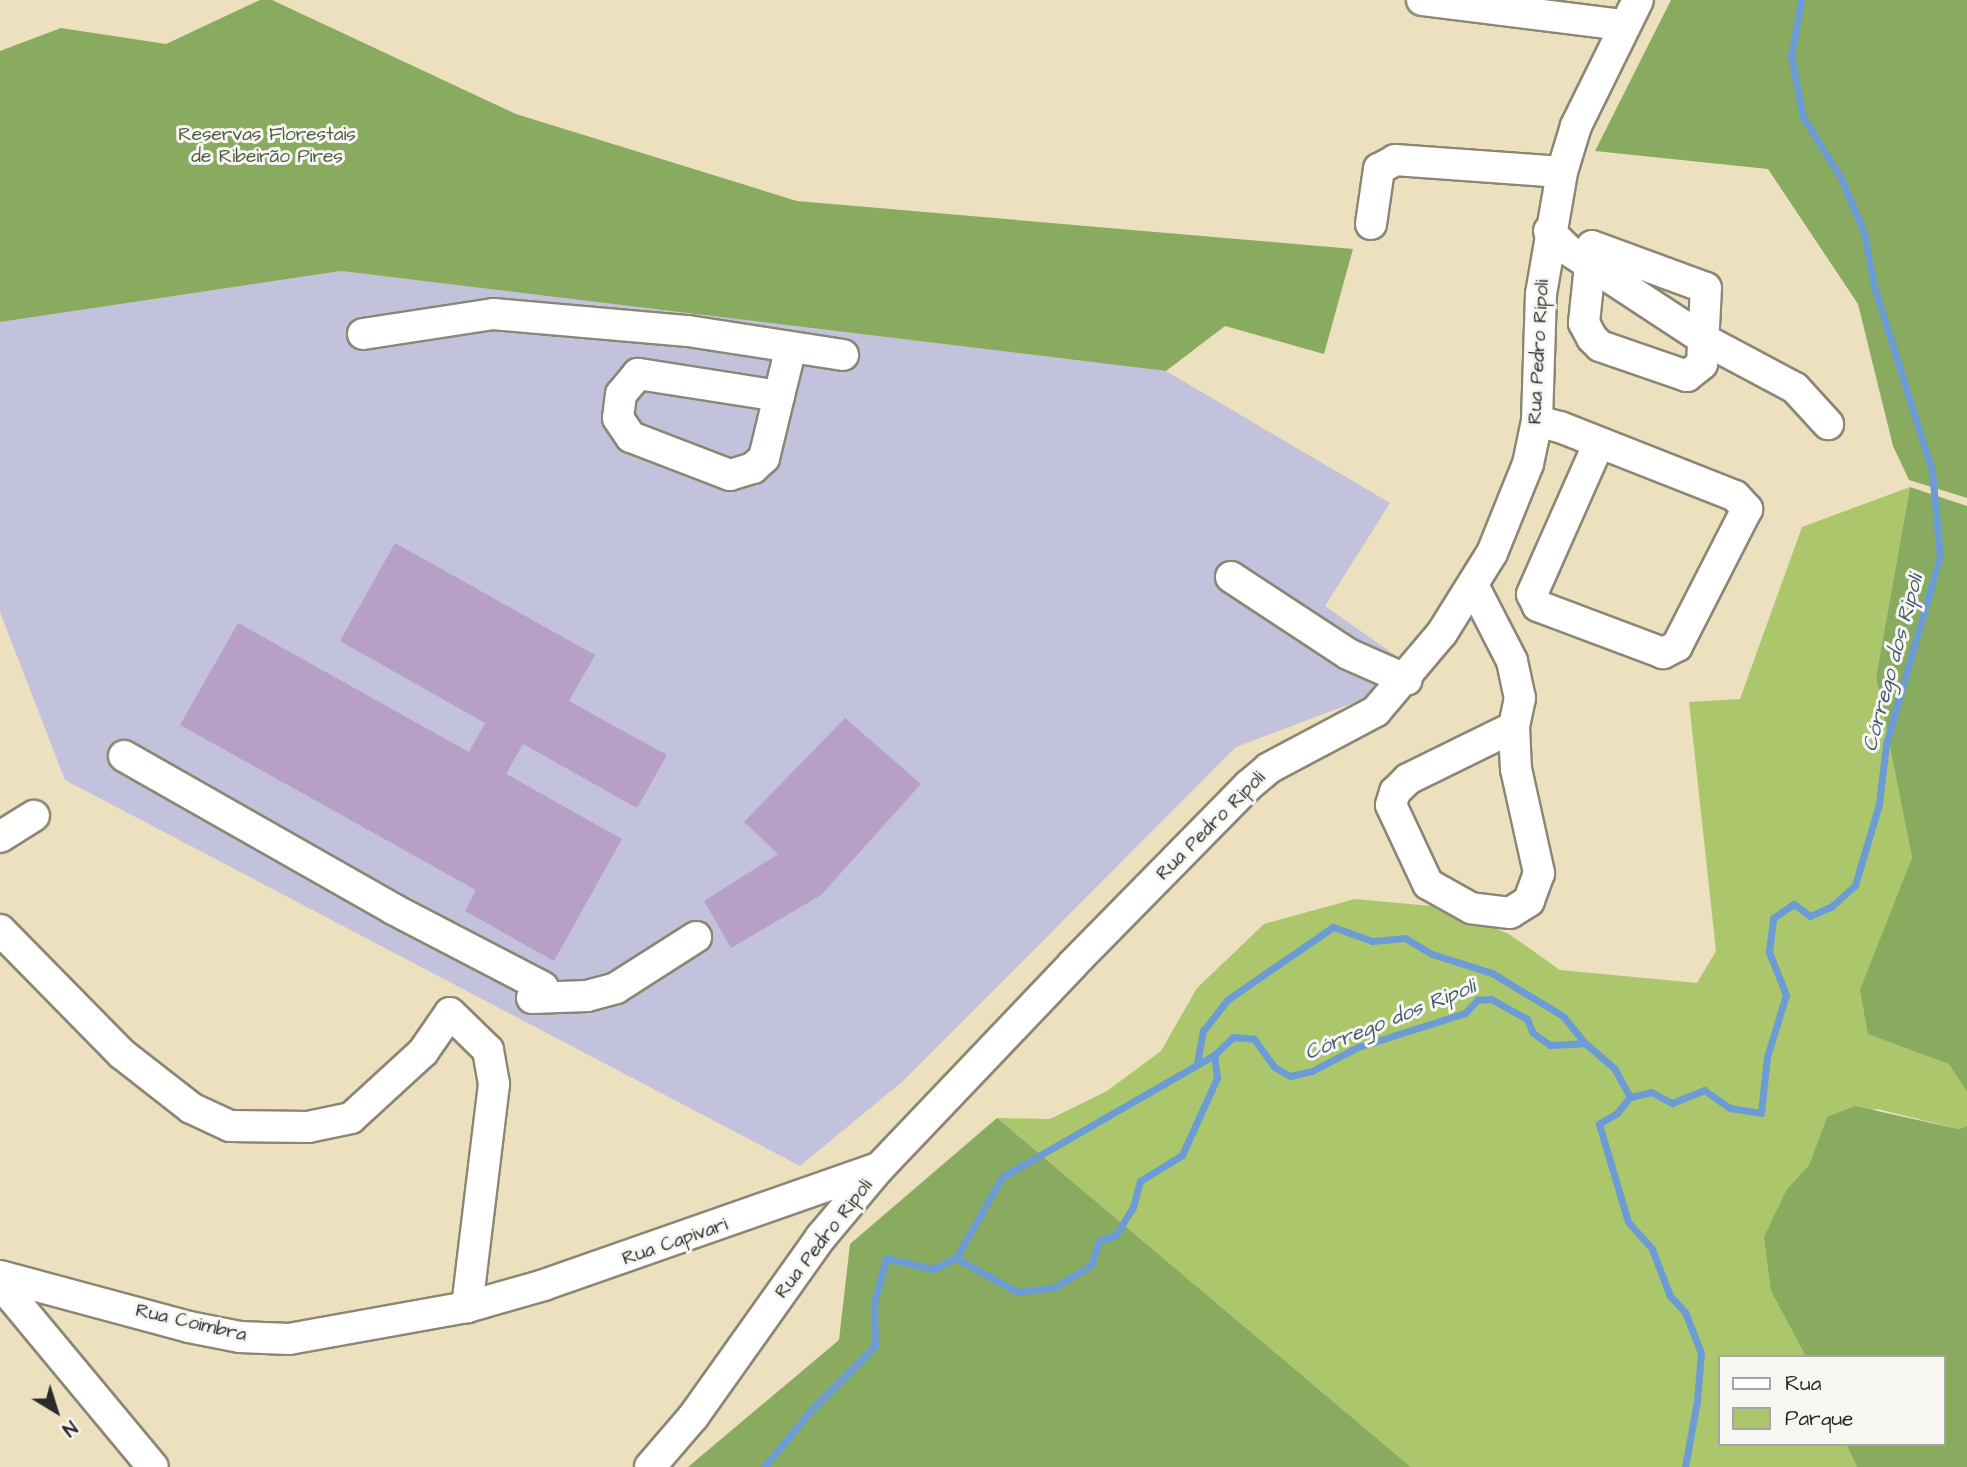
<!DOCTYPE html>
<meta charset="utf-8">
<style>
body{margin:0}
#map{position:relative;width:1967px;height:1467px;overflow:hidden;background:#ece0bf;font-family:"Architects Daughter",sans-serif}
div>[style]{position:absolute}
.industrial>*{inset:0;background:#c2c2dc}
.green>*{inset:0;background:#acc66c}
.forest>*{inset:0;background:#89ab60}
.stream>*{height:7px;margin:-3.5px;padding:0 3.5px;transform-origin:3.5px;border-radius:3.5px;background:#6b9cd5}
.building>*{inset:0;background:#b89fc7}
.roads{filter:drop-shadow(2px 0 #8c8675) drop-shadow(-2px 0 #8c8675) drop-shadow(0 2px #8c8675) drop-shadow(0 -2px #8c8675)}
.minor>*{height:30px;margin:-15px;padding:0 15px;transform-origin:15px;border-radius:15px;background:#fff}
span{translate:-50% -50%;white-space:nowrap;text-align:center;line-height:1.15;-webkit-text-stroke:6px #f6f6f2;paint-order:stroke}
.park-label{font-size:19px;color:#525a3e}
.street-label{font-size:19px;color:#2b2b2b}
.water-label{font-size:21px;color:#45586f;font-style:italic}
.legend{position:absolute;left:1718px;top:1355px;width:228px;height:91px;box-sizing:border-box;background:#f6f6f2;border:2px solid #a5a5a2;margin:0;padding:9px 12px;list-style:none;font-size:21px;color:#2b2b2b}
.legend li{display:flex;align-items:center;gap:14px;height:35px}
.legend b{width:35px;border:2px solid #a5a5a2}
.north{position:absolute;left:21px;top:1376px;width:70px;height:70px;-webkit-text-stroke:5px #f6f6f2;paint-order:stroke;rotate:142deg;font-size:19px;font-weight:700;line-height:28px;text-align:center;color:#2b2b2b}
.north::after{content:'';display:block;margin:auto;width:24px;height:32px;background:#2b2b2b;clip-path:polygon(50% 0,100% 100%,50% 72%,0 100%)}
</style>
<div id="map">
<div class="industrial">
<i style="clip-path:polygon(341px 271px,1166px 371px,1390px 503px,1325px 606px,1402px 660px,1371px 696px,1236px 747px,903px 1081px,800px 1166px,65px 780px,0 612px,0 322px)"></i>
</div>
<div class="green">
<i style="clip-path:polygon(1910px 487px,1876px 677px,1912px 858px,1912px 1048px,1950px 1064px,1967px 1092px,1967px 1126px,1958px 1129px,1878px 1109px,1827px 1117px,1809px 1165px,1787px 1189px,1771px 1291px,1806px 1357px,1720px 1357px,1720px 1444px,1846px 1444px,1857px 1467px,1411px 1467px,997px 1118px,1050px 1119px,1107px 1091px,1161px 1051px,1197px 988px,1264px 924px,1355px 899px,1442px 907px,1509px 934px,1560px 970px,1697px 983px,1716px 951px,1689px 702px,1740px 699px,1802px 527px)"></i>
</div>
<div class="forest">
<i style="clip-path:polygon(260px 0,272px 0,516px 114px,797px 201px,1353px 249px,1324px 354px,1225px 326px,1166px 371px,341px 271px,0 322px,0 51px,61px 28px,166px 44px)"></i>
<i style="clip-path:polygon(1671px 0,1967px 0,1967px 498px,1909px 480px,1893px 446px,1858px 304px,1768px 169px,1595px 151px)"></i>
<i style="clip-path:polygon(1910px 487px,1967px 506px,1967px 1092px,1949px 1064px,1868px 1034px,1860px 990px,1912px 858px,1876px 677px)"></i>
<i style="clip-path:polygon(1855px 1106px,1958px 1129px,1967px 1126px,1967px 1467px,1857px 1467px,1846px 1444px,1944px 1444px,1944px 1357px,1806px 1357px,1771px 1291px,1764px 1237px,1787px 1189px,1809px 1165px,1827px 1117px)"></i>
<i style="clip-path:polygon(997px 1118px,1411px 1467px,688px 1467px,839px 1340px,850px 1244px)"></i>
</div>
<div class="stream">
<i style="left:1197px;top:1064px;width:34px;rotate:-80deg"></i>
<i style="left:1203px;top:1031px;width:39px;rotate:-52deg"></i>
<i style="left:1227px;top:1000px;width:129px;rotate:-34.6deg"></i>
<i style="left:1333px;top:927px;width:41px;rotate:19.7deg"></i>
<i style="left:1372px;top:941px;width:33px;rotate:-5deg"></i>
<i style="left:1405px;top:938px;width:31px;rotate:31deg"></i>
<i style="left:1432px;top:954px;width:63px;rotate:17.6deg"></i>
<i style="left:1492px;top:973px;width:83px;rotate:31.2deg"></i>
<i style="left:1563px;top:1016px;width:35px;rotate:51deg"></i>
<i style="left:1630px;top:1097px;width:21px;rotate:129deg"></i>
<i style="left:1617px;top:1113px;width:21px;rotate:149deg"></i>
<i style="left:1599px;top:1124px;width:102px;rotate:73.5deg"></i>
<i style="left:1628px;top:1222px;width:36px;rotate:48deg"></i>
<i style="left:1652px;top:1249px;width:50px;rotate:69deg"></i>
<i style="left:1670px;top:1296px;width:22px;rotate:47deg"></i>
<i style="left:1685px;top:1312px;width:44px;rotate:68.7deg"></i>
<i style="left:1701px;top:1353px;width:48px;rotate:94.8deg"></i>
<i style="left:1697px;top:1401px;width:67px;rotate:100.3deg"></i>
<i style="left:956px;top:1258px;width:70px;rotate:29.1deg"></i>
<i style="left:1017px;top:1292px;width:38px;rotate:-7deg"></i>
<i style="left:1055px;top:1287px;width:42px;rotate:-31.4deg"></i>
<i style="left:1091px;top:1265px;width:25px;rotate:-72deg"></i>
<i style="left:1099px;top:1241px;width:18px;rotate:-19deg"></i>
<i style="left:1116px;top:1235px;width:33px;rotate:-59deg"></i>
<i style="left:1133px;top:1207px;width:27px;rotate:-75deg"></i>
<i style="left:1140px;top:1181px;width:49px;rotate:-31.8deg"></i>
<i style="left:1182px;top:1155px;width:85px;rotate:-65.6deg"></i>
<i style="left:1217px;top:1078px;width:23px;rotate:-97deg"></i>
<i style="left:764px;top:1467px;width:75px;rotate:-50.4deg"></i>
<i style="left:812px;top:1409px;width:89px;rotate:-45deg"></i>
<i style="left:875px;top:1346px;width:43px;rotate:-91.3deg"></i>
<i style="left:874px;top:1303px;width:47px;rotate:-75.1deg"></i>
<i style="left:886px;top:1258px;width:48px;rotate:13.2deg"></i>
<i style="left:933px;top:1269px;width:25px;rotate:-26deg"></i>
<i style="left:956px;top:1258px;width:93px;rotate:-60.4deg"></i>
<i style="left:1002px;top:1177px;width:245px;rotate:-29.9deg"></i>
<i style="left:1214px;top:1055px;width:26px;rotate:-43deg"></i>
<i style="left:1233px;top:1037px;width:21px;rotate:5deg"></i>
<i style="left:1254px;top:1039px;width:34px;rotate:54deg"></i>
<i style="left:1274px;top:1067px;width:18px;rotate:29deg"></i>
<i style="left:1290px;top:1076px;width:23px;rotate:-13deg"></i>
<i style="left:1312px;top:1071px;width:52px;rotate:-27.6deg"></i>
<i style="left:1358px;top:1047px;width:112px;rotate:-17.6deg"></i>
<i style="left:1465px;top:1013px;width:18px;rotate:-47deg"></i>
<i style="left:1477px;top:1000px;width:14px;rotate:-4deg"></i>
<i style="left:1491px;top:999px;width:41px;rotate:29.1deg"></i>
<i style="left:1527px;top:1019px;width:15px;rotate:67deg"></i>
<i style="left:1533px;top:1033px;width:21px;rotate:35deg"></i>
<i style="left:1550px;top:1045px;width:35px;rotate:-3deg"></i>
<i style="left:1585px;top:1043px;width:38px;rotate:41deg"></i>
<i style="left:1614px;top:1068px;width:33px;rotate:61deg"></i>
<i style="left:1630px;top:1097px;width:22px;rotate:-13deg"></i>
<i style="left:1651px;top:1092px;width:24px;rotate:28deg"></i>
<i style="left:1672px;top:1103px;width:35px;rotate:-22deg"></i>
<i style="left:1704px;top:1090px;width:32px;rotate:35deg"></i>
<i style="left:1730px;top:1108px;width:31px;rotate:9deg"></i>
<i style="left:1761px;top:1113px;width:56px;rotate:-83.9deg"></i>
<i style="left:1767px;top:1057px;width:65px;rotate:-73deg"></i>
<i style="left:1786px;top:995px;width:46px;rotate:-111.6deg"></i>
<i style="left:1769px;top:952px;width:34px;rotate:-83deg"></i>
<i style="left:1773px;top:918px;width:25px;rotate:-34deg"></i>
<i style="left:1794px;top:904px;width:20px;rotate:37deg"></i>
<i style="left:1810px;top:916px;width:24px;rotate:-24deg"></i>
<i style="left:1832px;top:906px;width:31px;rotate:-42deg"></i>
<i style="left:1855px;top:885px;width:84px;rotate:-73.5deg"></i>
<i style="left:1879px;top:804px;width:60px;rotate:-83.3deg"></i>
<i style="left:1886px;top:744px;width:196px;rotate:-74deg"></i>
<i style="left:1940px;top:556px;width:85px;rotate:-95.4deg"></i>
<i style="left:1932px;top:471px;width:194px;rotate:-107.4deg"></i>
<i style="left:1874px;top:286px;width:54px;rotate:-100.7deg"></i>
<i style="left:1864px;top:233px;width:60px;rotate:-112.7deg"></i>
<i style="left:1841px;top:178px;width:72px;rotate:-121.9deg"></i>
<i style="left:1803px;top:117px;width:61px;rotate:-101.3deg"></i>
<i style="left:1791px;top:57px;width:58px;rotate:-80deg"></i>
</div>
<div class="building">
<i style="clip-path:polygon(395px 543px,595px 655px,569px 701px,667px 755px,637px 808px,523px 744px,506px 774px,622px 839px,554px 961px,465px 911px,476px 890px,180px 725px,238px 623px,469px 752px,485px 723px,340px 641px)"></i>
<i style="clip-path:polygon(845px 718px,921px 784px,821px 895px,731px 948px,704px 901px,778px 854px,744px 822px)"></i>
</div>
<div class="roads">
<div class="minor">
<i style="left:1422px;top:0;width:202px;rotate:7.1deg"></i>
<i style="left:1371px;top:224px;width:56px;rotate:-81.7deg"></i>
<i style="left:1379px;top:169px;width:18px;rotate:-29deg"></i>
<i style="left:1395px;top:160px;width:167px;rotate:4.1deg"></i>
<i style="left:1549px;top:231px;width:27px;rotate:45deg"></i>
<i style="left:1568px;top:250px;width:164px;rotate:33.3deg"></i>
<i style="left:1705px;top:340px;width:102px;rotate:28.1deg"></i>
<i style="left:1795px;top:388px;width:49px;rotate:47.5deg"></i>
<i style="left:1592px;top:246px;width:121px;rotate:20.2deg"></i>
<i style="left:1706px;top:288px;width:76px;rotate:93deg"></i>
<i style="left:1702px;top:364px;width:19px;rotate:141deg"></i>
<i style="left:1687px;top:376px;width:92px;rotate:-161deg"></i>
<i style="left:1600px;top:346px;width:11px;rotate:-135deg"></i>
<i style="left:1592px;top:338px;width:17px;rotate:-118deg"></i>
<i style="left:1584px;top:323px;width:77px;rotate:-84.1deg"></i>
<i style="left:363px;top:334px;width:132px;rotate:-8.7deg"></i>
<i style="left:493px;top:314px;width:196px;rotate:5deg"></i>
<i style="left:688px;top:331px;width:157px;rotate:8.8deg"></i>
<i style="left:779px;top:396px;width:143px;rotate:-171.1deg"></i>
<i style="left:638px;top:374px;width:26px;rotate:130deg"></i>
<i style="left:621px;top:394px;width:24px;rotate:97deg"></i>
<i style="left:618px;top:418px;width:23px;rotate:56deg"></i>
<i style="left:631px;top:437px;width:106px;rotate:21deg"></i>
<i style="left:730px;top:475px;width:24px;rotate:-17deg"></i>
<i style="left:753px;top:468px;width:15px;rotate:-42deg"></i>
<i style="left:764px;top:458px;width:64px;rotate:-76.4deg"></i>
<i style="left:779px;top:396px;width:50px;rotate:-76.2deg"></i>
<i style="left:1537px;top:421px;width:24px;rotate:15deg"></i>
<i style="left:1560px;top:427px;width:188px;rotate:21.5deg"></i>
<i style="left:1735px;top:496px;width:18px;rotate:47deg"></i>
<i style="left:1747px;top:509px;width:154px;rotate:117.1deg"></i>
<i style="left:1677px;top:646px;width:16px;rotate:153deg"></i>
<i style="left:1663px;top:653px;width:134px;rotate:-159.4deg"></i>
<i style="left:1538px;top:606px;width:13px;rotate:-117deg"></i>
<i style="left:1532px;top:594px;width:165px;rotate:-66.1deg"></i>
<i style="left:1231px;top:577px;width:140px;rotate:33.3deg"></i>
<i style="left:1348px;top:654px;width:64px;rotate:23.8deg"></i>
<i style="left:1473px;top:585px;width:85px;rotate:62.8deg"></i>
<i style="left:1512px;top:661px;width:38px;rotate:78deg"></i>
<i style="left:1520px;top:698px;width:30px;rotate:102deg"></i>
<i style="left:1514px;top:727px;width:42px;rotate:87.3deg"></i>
<i style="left:1516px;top:769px;width:107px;rotate:77.5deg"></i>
<i style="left:1539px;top:873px;width:30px;rotate:110deg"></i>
<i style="left:1529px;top:901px;width:22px;rotate:148deg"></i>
<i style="left:1510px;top:913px;width:39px;rotate:-173deg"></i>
<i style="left:1471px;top:908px;width:49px;rotate:-150.8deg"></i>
<i style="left:1428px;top:884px;width:87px;rotate:-115.1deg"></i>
<i style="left:1391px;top:805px;width:14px;rotate:-73deg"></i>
<i style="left:1395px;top:792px;width:18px;rotate:-45deg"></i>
<i style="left:1408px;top:779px;width:118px;rotate:-26.1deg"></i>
<i style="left:124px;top:756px;width:309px;rotate:29.6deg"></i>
<i style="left:393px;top:909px;width:169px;rotate:27.5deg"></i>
<i style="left:0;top:837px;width:40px;rotate:-32deg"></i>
<i style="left:0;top:930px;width:174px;rotate:45.5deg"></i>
<i style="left:122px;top:1054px;width:88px;rotate:38deg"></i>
<i style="left:191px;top:1108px;width:43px;rotate:24.8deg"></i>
<i style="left:230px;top:1126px;width:78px;rotate:0.7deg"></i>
<i style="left:308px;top:1127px;width:44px;rotate:-11.8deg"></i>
<i style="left:351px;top:1118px;width:98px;rotate:-42.5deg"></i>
<i style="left:423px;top:1052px;width:47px;rotate:-55.3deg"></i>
<i style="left:450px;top:1013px;width:53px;rotate:44.2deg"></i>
<i style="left:488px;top:1050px;width:35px;rotate:80deg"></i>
<i style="left:494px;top:1084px;width:225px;rotate:96.9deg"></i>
<i style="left:532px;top:998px;width:55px;rotate:-2.1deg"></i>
<i style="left:587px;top:996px;width:30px;rotate:-15deg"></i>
<i style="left:616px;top:988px;width:95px;rotate:-32.5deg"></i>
<i style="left:0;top:1276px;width:196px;rotate:15.1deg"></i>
<i style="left:189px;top:1327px;width:52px;rotate:11.1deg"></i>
<i style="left:240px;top:1337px;width:49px;rotate:2.3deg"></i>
<i style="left:289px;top:1339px;width:181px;rotate:-10.2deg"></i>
<i style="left:467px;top:1307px;width:80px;rotate:-15.9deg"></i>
<i style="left:544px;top:1285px;width:352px;rotate:-19.3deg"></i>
<i style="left:0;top:1283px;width:239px;rotate:50.3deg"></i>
<i style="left:650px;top:1467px;width:66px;rotate:-49.3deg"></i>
<i style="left:693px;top:1417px;width:221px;rotate:-54.6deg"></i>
<i style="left:821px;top:1237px;width:90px;rotate:-50deg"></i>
<i style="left:879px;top:1168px;width:280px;rotate:-46.4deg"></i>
<i style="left:1072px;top:965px;width:252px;rotate:-45.5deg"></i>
<i style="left:1249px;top:785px;width:26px;rotate:-40deg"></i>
<i style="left:1269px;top:768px;width:121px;rotate:-28deg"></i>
<i style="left:1376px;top:711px;width:102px;rotate:-49.8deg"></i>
<i style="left:1442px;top:633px;width:94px;rotate:-58deg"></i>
<i style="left:1492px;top:553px;width:96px;rotate:-68deg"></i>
<i style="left:1528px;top:464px;width:44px;rotate:-78.2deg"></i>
<i style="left:1537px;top:421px;width:127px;rotate:-88.2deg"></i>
<i style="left:1541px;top:294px;width:124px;rotate:-80.2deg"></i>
<i style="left:1562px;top:172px;width:48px;rotate:-73.1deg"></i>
<i style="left:1576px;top:126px;width:140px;rotate:-63.8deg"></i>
</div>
</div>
<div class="park-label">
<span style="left:267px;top:146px">Reservas Florestais<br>de Ribeirão Pires</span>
</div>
<div class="street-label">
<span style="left:1539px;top:352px;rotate:-87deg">Rua Pedro Ripoli</span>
<span style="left:1211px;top:826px;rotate:-45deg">Rua Pedro Ripoli</span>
<span style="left:824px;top:1239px;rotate:-52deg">Rua Pedro Ripoli</span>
<span style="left:675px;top:1242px;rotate:-19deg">Rua Capivari</span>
<span style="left:191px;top:1323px;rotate:13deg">Rua Coimbra</span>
</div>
<div class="water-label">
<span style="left:1893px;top:663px;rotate:-75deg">Córrego dos Ripoli</span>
<span style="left:1390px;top:1020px;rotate:-22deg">Córrego dos Ripoli</span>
</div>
<ul class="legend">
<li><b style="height:9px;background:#fff"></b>Rua</li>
<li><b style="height:19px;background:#acc66c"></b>Parque</li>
</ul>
<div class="north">N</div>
</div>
